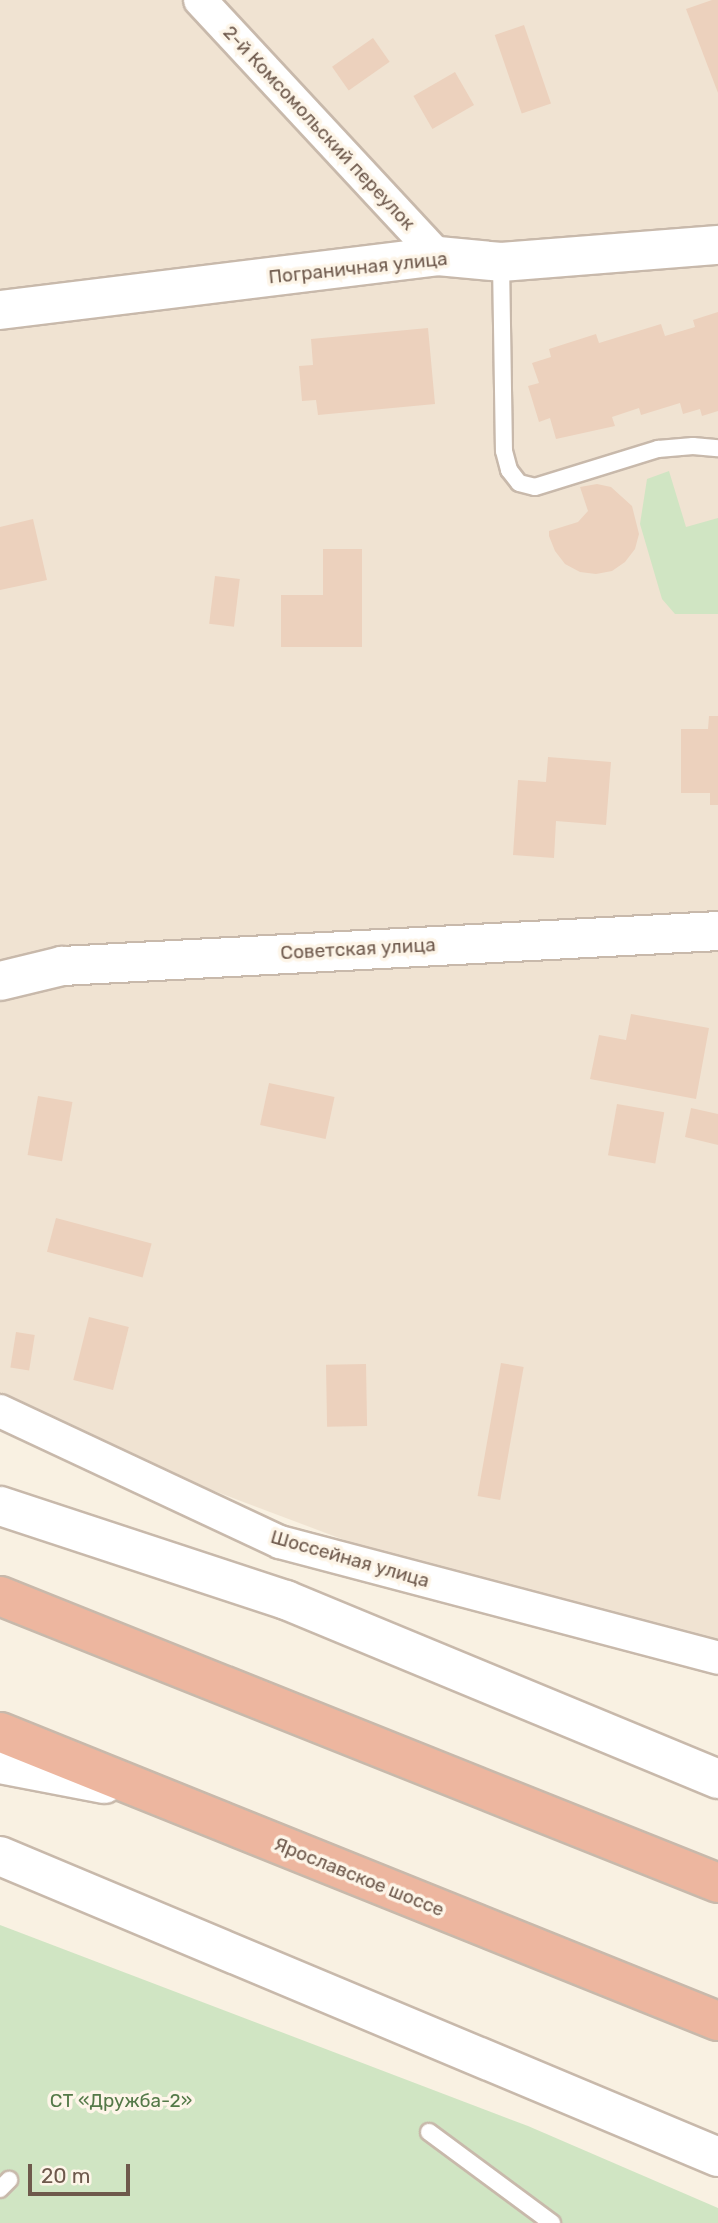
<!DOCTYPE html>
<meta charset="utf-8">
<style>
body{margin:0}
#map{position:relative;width:718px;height:2223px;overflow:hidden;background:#f9f1e2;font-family:Rubik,sans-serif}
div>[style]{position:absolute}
.residential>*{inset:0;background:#f0e3d2}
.green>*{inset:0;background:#d0e5c3}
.building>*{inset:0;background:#ecd1bd;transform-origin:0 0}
.roads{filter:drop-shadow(2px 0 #c8b9ab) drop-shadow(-2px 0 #c8b9ab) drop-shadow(0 2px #c8b9ab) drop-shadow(0 -2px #c8b9ab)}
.lane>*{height:16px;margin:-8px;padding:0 8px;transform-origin:8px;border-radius:8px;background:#fff}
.street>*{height:32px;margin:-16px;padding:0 16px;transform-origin:16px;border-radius:16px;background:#fff}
.secondary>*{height:38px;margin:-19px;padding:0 19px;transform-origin:19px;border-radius:19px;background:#fff}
.highway>*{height:38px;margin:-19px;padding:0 19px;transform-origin:19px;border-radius:19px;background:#edb69f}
span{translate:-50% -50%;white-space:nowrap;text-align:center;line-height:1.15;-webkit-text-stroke:7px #fdf5e8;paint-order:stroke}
.street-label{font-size:19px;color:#6e594c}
.park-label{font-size:19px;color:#547948}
.scale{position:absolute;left:28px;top:2164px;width:102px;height:32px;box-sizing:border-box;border:4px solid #6e594c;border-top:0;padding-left:9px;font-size:21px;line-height:24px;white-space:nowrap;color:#6e594c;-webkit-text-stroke:5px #fdf5e8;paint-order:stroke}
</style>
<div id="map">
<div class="residential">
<i style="clip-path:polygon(0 0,718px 0,718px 1645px,429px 1572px,0 1410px)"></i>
</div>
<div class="green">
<i style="clip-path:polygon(669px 471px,686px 527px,718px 518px,718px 614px,675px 614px,662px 599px,640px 524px,647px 479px)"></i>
<i style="clip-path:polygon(0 1925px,528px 2126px,718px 2208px,718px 2223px,0 2223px)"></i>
</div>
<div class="building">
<i style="clip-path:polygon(712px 0,718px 0,718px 93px,686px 9px)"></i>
<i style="left:524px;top:25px;width:83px;height:31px;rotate:71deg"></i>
<i style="left:373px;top:38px;width:29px;height:50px;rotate:55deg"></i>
<i style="left:455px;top:72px;width:38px;height:48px;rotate:60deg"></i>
<i style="clip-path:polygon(718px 312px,718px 411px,702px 416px,700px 409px,683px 414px,680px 403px,641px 415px,639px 408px,612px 417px,615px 426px,556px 439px,550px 418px,539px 422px,528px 386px,539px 383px,532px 363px,551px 357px,549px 349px,596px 334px,599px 343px,661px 324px,665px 336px,695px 327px,693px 320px)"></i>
<i style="clip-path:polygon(428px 328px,435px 404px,318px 415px,316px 400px,302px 401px,299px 366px,313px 365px,311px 339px)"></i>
<i style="clip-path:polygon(597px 484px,611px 487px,632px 506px,639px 534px,635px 549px,625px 562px,612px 571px,596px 574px,580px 572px,565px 564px,555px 551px,549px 536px,549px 531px,578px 522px,588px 511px,580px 487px)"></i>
<i style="clip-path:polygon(33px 519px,47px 580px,0 590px,0 527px)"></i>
<i style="clip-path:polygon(323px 549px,362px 549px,362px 647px,281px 647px,281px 595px,323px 595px)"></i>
<i style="left:215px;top:576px;width:25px;height:48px;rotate:7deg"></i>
<i style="clip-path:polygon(709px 716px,718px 716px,718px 805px,710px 805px,710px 793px,681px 793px,681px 729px,708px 729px)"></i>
<i style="clip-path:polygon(548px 757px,611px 762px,606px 825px,556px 821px,554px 858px,513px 855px,518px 780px,546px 782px)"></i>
<i style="clip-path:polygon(631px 1014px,709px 1028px,696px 1099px,590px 1079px,599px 1035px,626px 1040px)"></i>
<i style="left:269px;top:1083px;width:67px;height:43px;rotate:12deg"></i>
<i style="left:38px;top:1096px;width:35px;height:60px;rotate:10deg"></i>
<i style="left:617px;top:1104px;width:48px;height:52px;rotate:10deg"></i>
<i style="clip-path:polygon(691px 1108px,718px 1114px,718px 1145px,685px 1137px)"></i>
<i style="left:56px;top:1218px;width:99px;height:35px;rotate:15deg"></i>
<i style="left:89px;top:1317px;width:41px;height:65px;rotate:14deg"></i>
<i style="left:16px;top:1332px;width:19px;height:36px;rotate:9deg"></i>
<i style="left:501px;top:1363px;width:23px;height:135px;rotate:10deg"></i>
<i style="left:366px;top:1364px;width:62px;height:40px;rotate:89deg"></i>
</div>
<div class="roads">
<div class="lane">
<i style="left:501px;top:262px;width:189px;rotate:89.1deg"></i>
<i style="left:504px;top:451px;width:20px;rotate:75deg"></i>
<i style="left:509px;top:470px;width:16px;rotate:52deg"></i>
<i style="left:519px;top:483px;width:16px;rotate:14deg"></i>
<i style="left:535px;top:487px;width:129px;rotate:-17.2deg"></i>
<i style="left:658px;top:449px;width:35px;rotate:-5deg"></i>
<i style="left:693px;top:446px;width:25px;rotate:5deg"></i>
<i style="left:429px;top:2132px;width:153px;rotate:36.5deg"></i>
<i style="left:0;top:2189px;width:13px;rotate:-45deg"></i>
</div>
<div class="street">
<i style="left:200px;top:0;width:350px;rotate:47.1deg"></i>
<i style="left:0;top:1411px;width:309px;rotate:25.1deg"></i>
<i style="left:280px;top:1542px;width:453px;rotate:14.8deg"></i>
</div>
<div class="secondary">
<i style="left:0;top:310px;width:441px;rotate:-7deg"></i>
<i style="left:438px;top:256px;width:63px;rotate:5.4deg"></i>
<i style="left:501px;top:262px;width:218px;rotate:-4.5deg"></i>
<i style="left:0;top:981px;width:64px;rotate:-13.6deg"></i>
<i style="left:62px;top:966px;width:657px;rotate:-3.05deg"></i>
<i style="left:0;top:1506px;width:301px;rotate:18.2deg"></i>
<i style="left:286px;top:1600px;width:468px;rotate:22.5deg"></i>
<i style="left:0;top:1764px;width:106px;rotate:10.9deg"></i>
<i style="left:0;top:1856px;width:779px;rotate:22.74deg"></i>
</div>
<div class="highway">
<i style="left:0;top:1596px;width:773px;rotate:21.79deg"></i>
<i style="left:0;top:1732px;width:774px;rotate:21.93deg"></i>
</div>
</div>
<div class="street-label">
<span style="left:319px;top:128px;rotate:47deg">2-й Комсомольский переулок</span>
<span style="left:358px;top:268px;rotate:-6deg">Пограничная улица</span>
<span style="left:358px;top:949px;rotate:-3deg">Советская улица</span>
<span style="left:350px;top:1559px;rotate:16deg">Шоссейная улица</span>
<span style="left:359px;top:1877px;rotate:22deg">Ярославское шоссе</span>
</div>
<div class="park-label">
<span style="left:121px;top:2101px">СТ «Дружба-2»</span>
</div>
<div class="scale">20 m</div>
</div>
